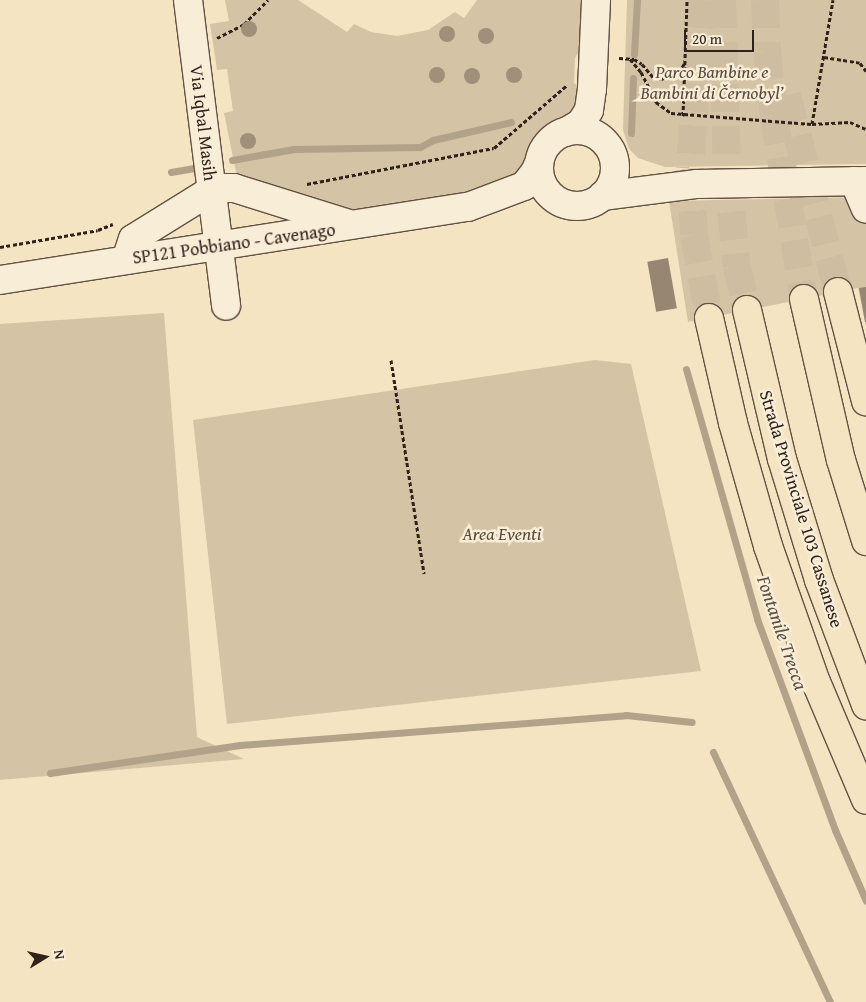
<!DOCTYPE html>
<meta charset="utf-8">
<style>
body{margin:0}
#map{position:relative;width:866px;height:1002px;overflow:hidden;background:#f5e4c1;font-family:"Gentium Book Plus",serif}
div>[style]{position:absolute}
.green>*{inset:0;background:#d4c3a5}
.stream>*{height:7px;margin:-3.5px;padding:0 3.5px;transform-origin:3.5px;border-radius:3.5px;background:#b2a289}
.building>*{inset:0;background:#978671;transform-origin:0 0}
.highway-tunnel>*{height:28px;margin-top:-14px;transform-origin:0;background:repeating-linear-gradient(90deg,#cebda0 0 28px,transparent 0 42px)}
.path>*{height:3px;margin-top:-1.5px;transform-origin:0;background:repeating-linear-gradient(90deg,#31211b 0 4px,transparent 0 6.5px)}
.roads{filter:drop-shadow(1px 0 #625244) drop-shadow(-1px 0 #625244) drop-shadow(0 1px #625244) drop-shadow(0 -1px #625244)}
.minor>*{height:28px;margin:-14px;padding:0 14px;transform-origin:14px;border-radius:14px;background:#f8edd7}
.minor>.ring{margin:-14px;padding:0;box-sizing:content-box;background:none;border:28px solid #f8edd7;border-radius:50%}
.highway>*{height:28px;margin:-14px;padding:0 14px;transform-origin:14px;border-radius:14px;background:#f5e4c1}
.trees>*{width:16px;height:16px;margin:-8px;border-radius:50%;background:#a08f79}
span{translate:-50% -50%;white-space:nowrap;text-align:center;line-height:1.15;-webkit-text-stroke:5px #f8edd7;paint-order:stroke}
.park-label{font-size:18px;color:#5a4a3e;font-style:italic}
.street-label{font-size:18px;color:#31211b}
.water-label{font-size:19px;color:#5e4e42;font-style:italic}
.north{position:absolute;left:20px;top:932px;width:50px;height:50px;-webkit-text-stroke:4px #f8edd7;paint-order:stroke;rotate:80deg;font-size:14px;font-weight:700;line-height:20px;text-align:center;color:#31211b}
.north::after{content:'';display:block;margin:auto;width:18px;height:22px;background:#31211b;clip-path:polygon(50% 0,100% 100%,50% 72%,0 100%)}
.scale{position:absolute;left:684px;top:30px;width:70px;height:22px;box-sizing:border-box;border:2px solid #31211b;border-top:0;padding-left:6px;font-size:15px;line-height:18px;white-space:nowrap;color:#31211b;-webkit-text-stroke:4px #f8edd7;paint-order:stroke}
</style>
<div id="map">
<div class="green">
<i style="clip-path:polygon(225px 0,298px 0,347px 32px,354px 24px,371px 32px,397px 36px,428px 30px,455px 12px,464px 18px,477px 0,582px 0,579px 51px,575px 58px,574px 83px,584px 90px,583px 110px,545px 139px,537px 151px,532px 165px,484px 193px,351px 211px,237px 177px,224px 113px,233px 111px,227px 69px,217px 70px,210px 24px,229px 21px)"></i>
<i style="clip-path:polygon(627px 0,866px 0,866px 164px,665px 167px,638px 158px,629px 149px,623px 130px)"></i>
<i style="clip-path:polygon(866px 197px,866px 326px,858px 288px,688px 322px,669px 201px)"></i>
<i style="clip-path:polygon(164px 313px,197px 737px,244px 759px,0 780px,0 324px)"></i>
<i style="clip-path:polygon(595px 360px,631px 364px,701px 671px,227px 724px,193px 420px)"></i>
</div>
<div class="stream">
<i style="left:634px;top:54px;width:54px;rotate:-86.8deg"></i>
<i style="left:631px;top:133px;width:55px;rotate:-87.9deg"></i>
<i style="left:232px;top:160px;width:63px;rotate:-10.1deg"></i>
<i style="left:294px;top:149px;width:126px;rotate:-0.9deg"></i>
<i style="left:420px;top:147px;width:15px;rotate:-28deg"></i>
<i style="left:433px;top:140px;width:80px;rotate:-13deg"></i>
<i style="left:171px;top:172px;width:22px;rotate:-10deg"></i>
<i style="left:686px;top:369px;width:260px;rotate:74.1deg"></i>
<i style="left:757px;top:619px;width:225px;rotate:69.7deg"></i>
<i style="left:835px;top:830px;width:77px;rotate:66.4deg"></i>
<i style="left:713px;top:752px;width:276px;rotate:64.9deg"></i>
<i style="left:50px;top:773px;width:192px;rotate:-8.4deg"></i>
<i style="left:240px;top:745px;width:387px;rotate:-4.4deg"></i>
<i style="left:626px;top:715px;width:66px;rotate:6.1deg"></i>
</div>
<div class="building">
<i style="left:668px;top:258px;width:51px;height:21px;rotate:80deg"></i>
<i style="clip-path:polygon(866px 287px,866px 322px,865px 322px,859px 288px)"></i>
</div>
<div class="highway-tunnel">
<i style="left:702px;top:0;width:169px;rotate:94.1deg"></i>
<i style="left:690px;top:169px;width:66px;rotate:86.5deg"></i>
<i style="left:694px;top:235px;width:84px;rotate:79.8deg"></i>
<i style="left:722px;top:0;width:170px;rotate:88.3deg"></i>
<i style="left:727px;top:170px;width:97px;rotate:84.1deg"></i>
<i style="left:737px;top:266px;width:45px;rotate:77.2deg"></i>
<i style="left:765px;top:0;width:51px;rotate:87.8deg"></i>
<i style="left:767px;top:51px;width:65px;rotate:83.9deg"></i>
<i style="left:774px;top:116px;width:185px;rotate:80.7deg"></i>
<i style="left:787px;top:95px;width:203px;rotate:75.5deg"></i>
</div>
<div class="path">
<i style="left:217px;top:38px;width:30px;rotate:-27deg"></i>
<i style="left:244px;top:24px;width:34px;rotate:-45deg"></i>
<i style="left:824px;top:57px;width:36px;rotate:9deg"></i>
<i style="left:860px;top:63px;width:10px;rotate:53deg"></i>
<i style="left:619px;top:58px;width:15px;rotate:4deg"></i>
<i style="left:634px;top:59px;width:9px;rotate:32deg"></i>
<i style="left:642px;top:64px;width:17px;rotate:50deg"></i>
<i style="left:653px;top:77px;width:8px;rotate:14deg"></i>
<i style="left:661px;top:79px;width:19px;rotate:-18deg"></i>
<i style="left:679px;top:73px;width:13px;rotate:-61deg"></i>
<i style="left:630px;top:59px;width:17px;rotate:50deg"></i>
<i style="left:641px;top:72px;width:34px;rotate:63deg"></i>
<i style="left:656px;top:102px;width:19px;rotate:36deg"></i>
<i style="left:671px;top:113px;width:141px;rotate:4.5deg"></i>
<i style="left:812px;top:124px;width:38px;rotate:-3deg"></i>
<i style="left:850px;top:122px;width:17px;rotate:24deg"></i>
<i style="left:683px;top:116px;width:116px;rotate:-88deg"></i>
<i style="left:812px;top:124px;width:126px;rotate:-80.4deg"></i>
<i style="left:307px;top:184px;width:190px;rotate:-10.9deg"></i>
<i style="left:494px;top:148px;width:96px;rotate:-40.8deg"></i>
<i style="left:0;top:247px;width:99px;rotate:-9.8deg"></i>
<i style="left:98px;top:230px;width:16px;rotate:-22deg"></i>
<i style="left:391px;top:360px;width:216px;rotate:81.2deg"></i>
</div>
<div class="roads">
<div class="minor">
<i style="left:188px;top:0;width:308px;rotate:82.9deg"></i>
<i class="ring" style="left:539px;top:130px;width:48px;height:48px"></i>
<i style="left:566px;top:132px;width:17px;rotate:-31deg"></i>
<i style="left:581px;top:123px;width:15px;rotate:-58deg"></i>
<i style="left:589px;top:110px;width:21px;rotate:-82deg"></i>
<i style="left:592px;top:89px;width:89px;rotate:-87.4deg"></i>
<i style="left:854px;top:181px;width:30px;rotate:67deg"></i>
<i style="left:602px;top:196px;width:96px;rotate:-7.2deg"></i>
<i style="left:697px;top:184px;width:169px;rotate:-1deg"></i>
<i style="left:126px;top:260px;width:22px;rotate:-72deg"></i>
<i style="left:133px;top:239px;width:93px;rotate:-31.8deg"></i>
<i style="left:212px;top:190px;width:12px;rotate:-9deg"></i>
<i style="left:224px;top:188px;width:10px"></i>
<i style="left:234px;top:188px;width:121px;rotate:17.4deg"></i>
<i style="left:0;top:280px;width:474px;rotate:-8.9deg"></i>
<i style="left:468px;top:207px;width:60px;rotate:-20.6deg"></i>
<i style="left:524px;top:186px;width:18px;rotate:-52deg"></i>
<i style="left:535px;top:172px;width:10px;rotate:-66deg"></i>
</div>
<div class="highway">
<i style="left:838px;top:292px;width:113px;rotate:75.6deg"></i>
<i style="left:804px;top:299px;width:165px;rotate:77.1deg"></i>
<i style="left:841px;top:460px;width:85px;rotate:72.8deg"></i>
<i style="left:747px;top:310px;width:153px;rotate:76.8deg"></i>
<i style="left:782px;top:459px;width:127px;rotate:73deg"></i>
<i style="left:819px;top:580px;width:134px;rotate:69.4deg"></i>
<i style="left:709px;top:318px;width:108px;rotate:77.1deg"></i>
<i style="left:733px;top:423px;width:128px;rotate:74.1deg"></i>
<i style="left:768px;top:546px;width:144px;rotate:70.6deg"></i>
<i style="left:816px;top:682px;width:128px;rotate:67deg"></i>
</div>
</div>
<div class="trees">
<i style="left:249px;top:29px"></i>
<i style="left:447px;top:34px"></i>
<i style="left:486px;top:36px"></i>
<i style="left:437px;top:75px"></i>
<i style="left:514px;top:75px"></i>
<i style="left:472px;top:76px"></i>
<i style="left:248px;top:141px"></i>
</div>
<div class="park-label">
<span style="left:712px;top:83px">Parco Bambine e<br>Bambini di Černobyl’</span>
<span style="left:502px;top:534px">Area Eventi</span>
</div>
<div class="street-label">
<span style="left:203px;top:123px;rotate:83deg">Via Iqbal Masih</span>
<span style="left:234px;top:244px;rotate:-8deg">SP121 Pobbiano - Cavenago</span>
<span style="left:801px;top:509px;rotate:73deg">Strada Provinciale 103 Cassanese</span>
</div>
<div class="water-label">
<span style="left:782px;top:633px;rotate:71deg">Fontanile Trecca</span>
</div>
<div class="north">N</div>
<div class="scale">20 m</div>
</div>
